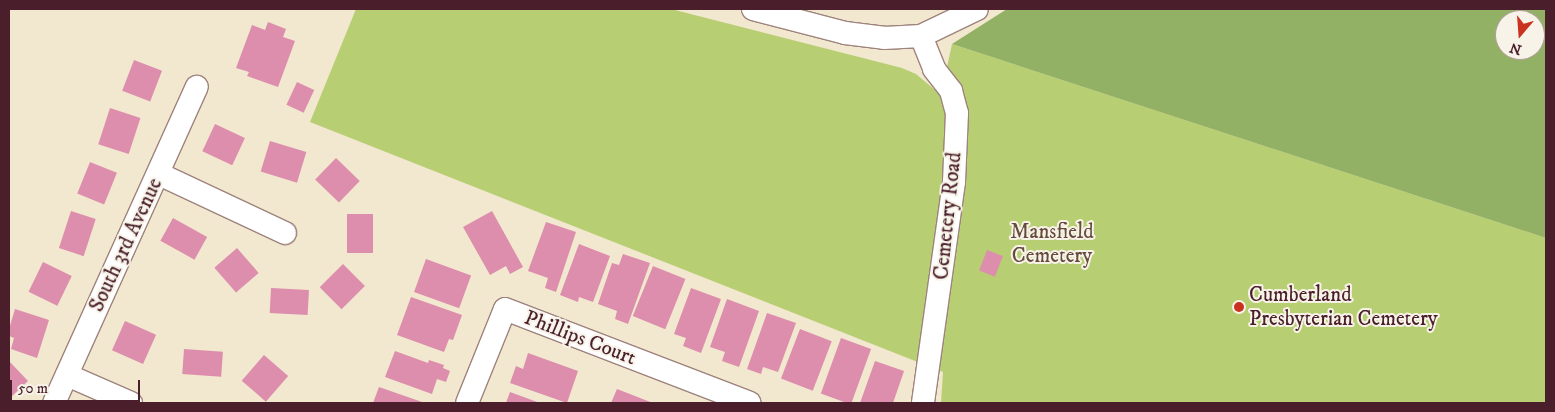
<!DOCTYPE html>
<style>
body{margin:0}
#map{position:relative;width:1555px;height:412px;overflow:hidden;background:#f2e7cf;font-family:"IM FELL DW Pica",serif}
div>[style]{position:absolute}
.green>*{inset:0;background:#b8ce72}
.forest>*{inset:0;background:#92b164}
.building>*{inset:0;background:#dd8eac;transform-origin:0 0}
.roads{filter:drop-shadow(1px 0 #9e837d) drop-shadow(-1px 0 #9e837d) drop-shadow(0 1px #9e837d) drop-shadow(0 -1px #9e837d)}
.minor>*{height:22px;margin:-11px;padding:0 11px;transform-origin:11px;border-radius:11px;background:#fff}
.dots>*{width:14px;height:14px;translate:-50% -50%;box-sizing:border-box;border:2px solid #f7f3e8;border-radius:50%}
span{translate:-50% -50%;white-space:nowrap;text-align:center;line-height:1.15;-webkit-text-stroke:4px #f7f3e8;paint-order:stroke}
.street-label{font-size:21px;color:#4a1f2b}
.park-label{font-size:21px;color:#664b3d}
.poi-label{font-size:21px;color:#4a1f2b}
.left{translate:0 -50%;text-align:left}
.frame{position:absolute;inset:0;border:10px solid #4a1f2b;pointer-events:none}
.north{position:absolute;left:1495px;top:10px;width:50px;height:50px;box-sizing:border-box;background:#f7f3e8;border:1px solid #b29e9c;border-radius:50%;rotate:198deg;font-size:14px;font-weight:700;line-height:20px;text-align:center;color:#4a1f2b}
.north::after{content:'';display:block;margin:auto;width:18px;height:22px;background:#c8321e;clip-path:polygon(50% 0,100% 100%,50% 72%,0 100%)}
.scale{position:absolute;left:10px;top:380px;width:130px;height:22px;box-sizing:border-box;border:2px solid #4a1f2b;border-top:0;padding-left:6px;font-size:15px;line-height:18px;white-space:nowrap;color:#4a1f2b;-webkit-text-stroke:4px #f7f3e8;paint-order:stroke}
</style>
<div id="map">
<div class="green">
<i style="clip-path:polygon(356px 9px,671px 9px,902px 68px,916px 74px,941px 95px,952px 44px,1546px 238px,1546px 403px,941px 403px,943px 372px,310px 122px)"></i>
</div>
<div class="forest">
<i style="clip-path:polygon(evenodd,1007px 9px,1546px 9px,1546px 238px,952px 44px,1007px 9px,1505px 20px,1535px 20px,1535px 50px,1505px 50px,1505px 20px)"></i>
</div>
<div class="building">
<i style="clip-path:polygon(268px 22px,286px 29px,283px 37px,295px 41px,278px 87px,247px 76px,249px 72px,236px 68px,252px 25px,265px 30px)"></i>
<i style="left:134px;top:60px;width:30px;height:33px;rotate:21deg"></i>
<i style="left:297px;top:82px;width:19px;height:25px;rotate:25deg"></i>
<i style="left:110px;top:108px;width:32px;height:38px;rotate:18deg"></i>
<i style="left:215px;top:124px;width:33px;height:30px;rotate:25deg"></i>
<i style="left:270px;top:141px;width:38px;height:32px;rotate:17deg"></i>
<i style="left:336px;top:158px;width:33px;height:30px;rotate:44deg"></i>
<i style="left:90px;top:162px;width:29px;height:34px;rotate:22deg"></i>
<i style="left:71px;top:211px;width:26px;height:39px;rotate:18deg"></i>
<i style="clip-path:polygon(492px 211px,523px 267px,510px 274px,506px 266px,490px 275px,463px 227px)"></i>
<i style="left:347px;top:214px;width:26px;height:39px"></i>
<i style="left:173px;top:218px;width:39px;height:26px;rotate:29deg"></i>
<i style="clip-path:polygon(546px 222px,576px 232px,556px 292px,545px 288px,548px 278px,528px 271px)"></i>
<i style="clip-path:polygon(579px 244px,610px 256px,593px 302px,579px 297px,578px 302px,560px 295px)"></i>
<i style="left:237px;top:248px;width:33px;height:30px;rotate:49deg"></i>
<i style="left:987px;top:250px;width:17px;height:22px;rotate:21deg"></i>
<i style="clip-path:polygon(623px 254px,650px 263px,628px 324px,615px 319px,617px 311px,598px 304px,612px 263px,619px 265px)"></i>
<i style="left:426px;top:259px;width:48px;height:35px;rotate:20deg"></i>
<i style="left:43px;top:262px;width:32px;height:33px;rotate:26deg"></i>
<i style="left:343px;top:264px;width:31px;height:33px;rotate:45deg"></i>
<i style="left:653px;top:266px;width:35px;height:54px;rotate:22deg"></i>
<i style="left:271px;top:288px;width:38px;height:25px;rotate:3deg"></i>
<i style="clip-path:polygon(691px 288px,721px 299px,701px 353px,683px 346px,686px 338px,674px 334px)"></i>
<i style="clip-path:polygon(411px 297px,462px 315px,453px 340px,449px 339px,444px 352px,397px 335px)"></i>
<i style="clip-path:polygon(727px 299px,759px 311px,739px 367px,722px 361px,725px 352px,710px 347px)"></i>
<i style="clip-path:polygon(15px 309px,49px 320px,37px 358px,11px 349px,14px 338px,9px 336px,9px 329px)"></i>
<i style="clip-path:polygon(767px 313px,796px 323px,778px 372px,763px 367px,761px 374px,747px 369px)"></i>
<i style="left:125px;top:321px;width:34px;height:32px;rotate:24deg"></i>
<i style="left:800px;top:329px;width:34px;height:53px;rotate:21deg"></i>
<i style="left:841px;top:338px;width:32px;height:59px;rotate:20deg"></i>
<i style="left:184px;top:349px;width:39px;height:25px;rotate:4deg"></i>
<i style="clip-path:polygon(395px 351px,428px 363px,429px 360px,444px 365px,443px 368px,450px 371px,446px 382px,437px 379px,432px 394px,385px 377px)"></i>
<i style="clip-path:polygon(528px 353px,578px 371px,567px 403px,510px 383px,516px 366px,523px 369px)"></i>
<i style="left:264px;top:355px;width:32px;height:34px;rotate:41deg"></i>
<i style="clip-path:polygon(9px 361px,28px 381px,9px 399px)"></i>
<i style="clip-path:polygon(875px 361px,904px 371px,893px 403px,860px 403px)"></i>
<i style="clip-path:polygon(379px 387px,425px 403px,373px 403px)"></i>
<i style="clip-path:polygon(617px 389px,653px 403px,611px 403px)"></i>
<i style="clip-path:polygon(510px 392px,540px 403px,506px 403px)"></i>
</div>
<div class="roads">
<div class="minor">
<i style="left:753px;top:9px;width:95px;rotate:14.6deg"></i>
<i style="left:845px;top:33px;width:39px;rotate:7deg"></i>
<i style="left:884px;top:38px;width:37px;rotate:-3deg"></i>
<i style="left:921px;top:36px;width:62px;rotate:-25.7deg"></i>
<i style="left:921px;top:36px;width:35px;rotate:68deg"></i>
<i style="left:934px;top:69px;width:28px;rotate:52deg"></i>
<i style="left:951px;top:91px;width:23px;rotate:75deg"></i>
<i style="left:957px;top:113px;width:69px;rotate:92.5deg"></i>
<i style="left:954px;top:182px;width:223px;rotate:98deg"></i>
<i style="left:159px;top:174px;width:139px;rotate:25.1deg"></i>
<i style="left:67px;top:375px;width:70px;rotate:23.6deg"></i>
<i style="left:54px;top:403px;width:347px;rotate:-65.7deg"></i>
<i style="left:467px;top:403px;width:101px;rotate:-68deg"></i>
<i style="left:505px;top:309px;width:262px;rotate:21deg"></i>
</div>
</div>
<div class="dots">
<i style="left:1239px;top:307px;background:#c8321e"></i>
</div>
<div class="street-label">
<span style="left:948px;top:216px;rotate:-84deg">Cemetery Road</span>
<span style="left:126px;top:245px;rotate:-65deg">South 3rd Avenue</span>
<span style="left:580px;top:338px;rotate:21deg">Phillips Court</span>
</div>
<div class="park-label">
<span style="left:1052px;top:244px">Mansfield<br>Cemetery</span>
</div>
<div class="poi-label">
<span class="left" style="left:1249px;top:307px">Cumberland<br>Presbyterian Cemetery</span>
</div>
<div class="frame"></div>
<div class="north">N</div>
<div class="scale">50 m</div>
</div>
